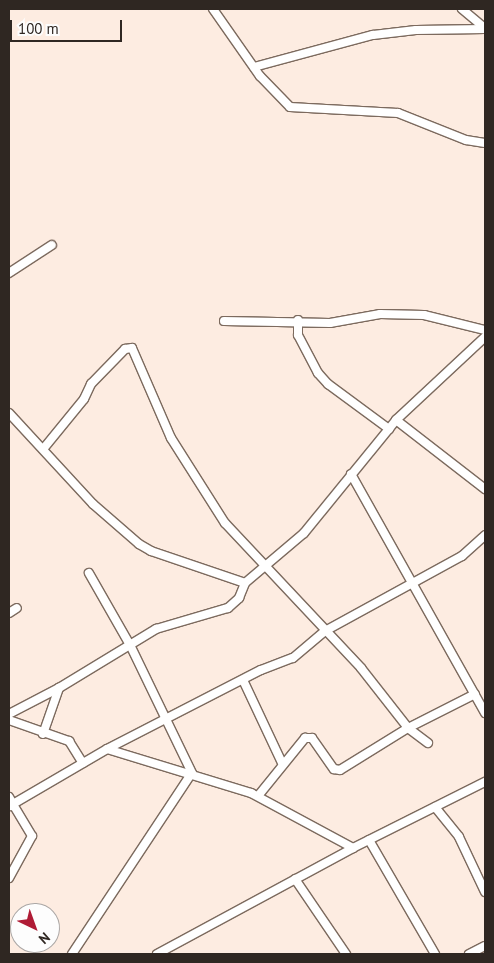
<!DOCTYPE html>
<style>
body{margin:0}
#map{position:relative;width:494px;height:963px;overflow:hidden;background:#fdece1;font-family:"PT Sans",sans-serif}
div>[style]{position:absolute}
.roads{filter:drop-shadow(1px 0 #7c6a5e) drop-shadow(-1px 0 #7c6a5e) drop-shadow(0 1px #7c6a5e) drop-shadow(0 -1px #7c6a5e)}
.street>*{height:8px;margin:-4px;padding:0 4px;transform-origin:4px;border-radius:4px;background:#fff}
span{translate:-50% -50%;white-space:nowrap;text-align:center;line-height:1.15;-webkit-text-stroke:4px #fdfdfd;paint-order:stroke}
.frame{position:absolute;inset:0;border:10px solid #2f2722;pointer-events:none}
.north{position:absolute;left:10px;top:903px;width:50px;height:50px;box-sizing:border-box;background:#fdfdfd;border:1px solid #aba7a5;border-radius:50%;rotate:138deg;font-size:14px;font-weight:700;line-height:20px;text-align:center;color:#2f2722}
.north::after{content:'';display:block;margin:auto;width:18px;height:22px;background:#af1b35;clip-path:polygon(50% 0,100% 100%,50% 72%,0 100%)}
.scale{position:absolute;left:10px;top:20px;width:112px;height:22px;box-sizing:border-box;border:2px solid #2f2722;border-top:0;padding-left:6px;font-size:15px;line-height:18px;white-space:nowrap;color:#2f2722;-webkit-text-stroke:4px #fdfdfd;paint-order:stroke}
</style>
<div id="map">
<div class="roads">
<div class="street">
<i style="left:213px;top:9px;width:82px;rotate:55deg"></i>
<i style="left:260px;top:76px;width:43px;rotate:45.9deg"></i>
<i style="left:290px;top:107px;width:108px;rotate:3.2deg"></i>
<i style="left:398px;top:113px;width:73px;rotate:21.7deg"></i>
<i style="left:466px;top:140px;width:19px;rotate:9deg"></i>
<i style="left:462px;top:9px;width:30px;rotate:40deg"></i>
<i style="left:254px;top:67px;width:123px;rotate:-15.1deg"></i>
<i style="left:373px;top:35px;width:43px;rotate:-6.6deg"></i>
<i style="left:416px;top:30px;width:69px;rotate:-0.8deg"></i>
<i style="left:9px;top:273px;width:51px;rotate:-33.1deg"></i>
<i style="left:298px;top:320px;width:15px;rotate:90deg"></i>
<i style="left:298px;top:335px;width:43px;rotate:62.2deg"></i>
<i style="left:318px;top:373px;width:15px;rotate:48deg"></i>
<i style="left:328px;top:384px;width:76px;rotate:36.4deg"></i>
<i style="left:224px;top:321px;width:106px;rotate:1.1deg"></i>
<i style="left:330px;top:323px;width:51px;rotate:-10.2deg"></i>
<i style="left:380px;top:314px;width:44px;rotate:1.3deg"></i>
<i style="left:424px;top:315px;width:63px;rotate:13.8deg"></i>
<i style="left:9px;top:413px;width:124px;rotate:47.3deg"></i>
<i style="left:93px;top:504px;width:61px;rotate:41deg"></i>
<i style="left:139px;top:544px;width:14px;rotate:30deg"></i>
<i style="left:151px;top:551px;width:99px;rotate:18.8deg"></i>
<i style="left:245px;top:583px;width:77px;rotate:-40.3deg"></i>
<i style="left:304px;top:533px;width:146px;rotate:-50.8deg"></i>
<i style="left:396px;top:420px;width:122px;rotate:-43deg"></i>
<i style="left:396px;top:420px;width:113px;rotate:37.8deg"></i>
<i style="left:44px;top:448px;width:63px;rotate:-50.8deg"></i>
<i style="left:84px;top:399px;width:17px;rotate:-65deg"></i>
<i style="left:91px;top:384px;width:49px;rotate:-45.8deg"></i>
<i style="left:125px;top:349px;width:7px;rotate:-8deg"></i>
<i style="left:132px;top:348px;width:98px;rotate:66.6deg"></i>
<i style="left:171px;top:438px;width:101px;rotate:57.6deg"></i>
<i style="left:225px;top:523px;width:199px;rotate:46.8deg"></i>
<i style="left:361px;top:668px;width:76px;rotate:51.9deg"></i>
<i style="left:408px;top:728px;width:25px;rotate:37deg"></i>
<i style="left:351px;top:474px;width:274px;rotate:60.7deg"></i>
<i style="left:9px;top:613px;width:9px;rotate:-32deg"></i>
<i style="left:243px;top:680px;width:92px;rotate:64.8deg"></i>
<i style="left:9px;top:714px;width:56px;rotate:-27.5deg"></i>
<i style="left:59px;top:688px;width:114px;rotate:-31.3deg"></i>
<i style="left:156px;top:629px;width:75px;rotate:-16.3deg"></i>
<i style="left:228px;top:608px;width:15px;rotate:-42deg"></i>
<i style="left:239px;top:598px;width:16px;rotate:-68deg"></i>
<i style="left:9px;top:720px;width:64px;rotate:19.3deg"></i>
<i style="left:69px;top:741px;width:26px;rotate:58deg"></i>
<i style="left:43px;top:734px;width:49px;rotate:-70.8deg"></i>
<i style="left:107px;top:749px;width:173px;rotate:-27.2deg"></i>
<i style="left:261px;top:670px;width:34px;rotate:-21deg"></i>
<i style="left:293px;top:658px;width:42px;rotate:-40.2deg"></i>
<i style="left:325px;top:631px;width:156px;rotate:-28.7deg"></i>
<i style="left:462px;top:556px;width:31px;rotate:-42deg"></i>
<i style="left:258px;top:796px;width:75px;rotate:-51deg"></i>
<i style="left:305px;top:738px;width:7px"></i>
<i style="left:312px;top:738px;width:38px;rotate:55deg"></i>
<i style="left:334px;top:769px;width:6px;rotate:9deg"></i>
<i style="left:340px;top:770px;width:80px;rotate:-31.7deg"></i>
<i style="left:408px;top:728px;width:75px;rotate:-26.9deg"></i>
<i style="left:9px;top:797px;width:8px;rotate:60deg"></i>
<i style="left:13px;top:804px;width:109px;rotate:-30.3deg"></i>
<i style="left:107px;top:749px;width:151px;rotate:17deg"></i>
<i style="left:251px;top:793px;width:116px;rotate:28.3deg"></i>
<i style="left:435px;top:807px;width:38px;rotate:51deg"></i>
<i style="left:459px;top:837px;width:61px;rotate:64.7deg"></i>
<i style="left:369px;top:840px;width:132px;rotate:59.9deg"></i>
<i style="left:9px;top:878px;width:48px;rotate:-61.3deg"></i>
<i style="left:32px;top:836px;width:37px;rotate:-121deg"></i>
<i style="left:13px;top:804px;width:3px;rotate:135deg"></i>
<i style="left:295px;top:879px;width:91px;rotate:55.8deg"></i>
<i style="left:72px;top:954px;width:217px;rotate:-56.5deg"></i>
<i style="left:192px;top:773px;width:142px;rotate:-115.8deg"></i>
<i style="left:130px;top:645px;width:83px;rotate:-119.7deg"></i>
<i style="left:157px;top:954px;width:223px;rotate:-28.4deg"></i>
<i style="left:353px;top:848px;width:148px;rotate:-26.6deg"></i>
<i style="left:469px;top:954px;width:18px;rotate:-27deg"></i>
</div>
</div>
<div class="frame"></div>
<div class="north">N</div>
<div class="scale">100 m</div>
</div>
